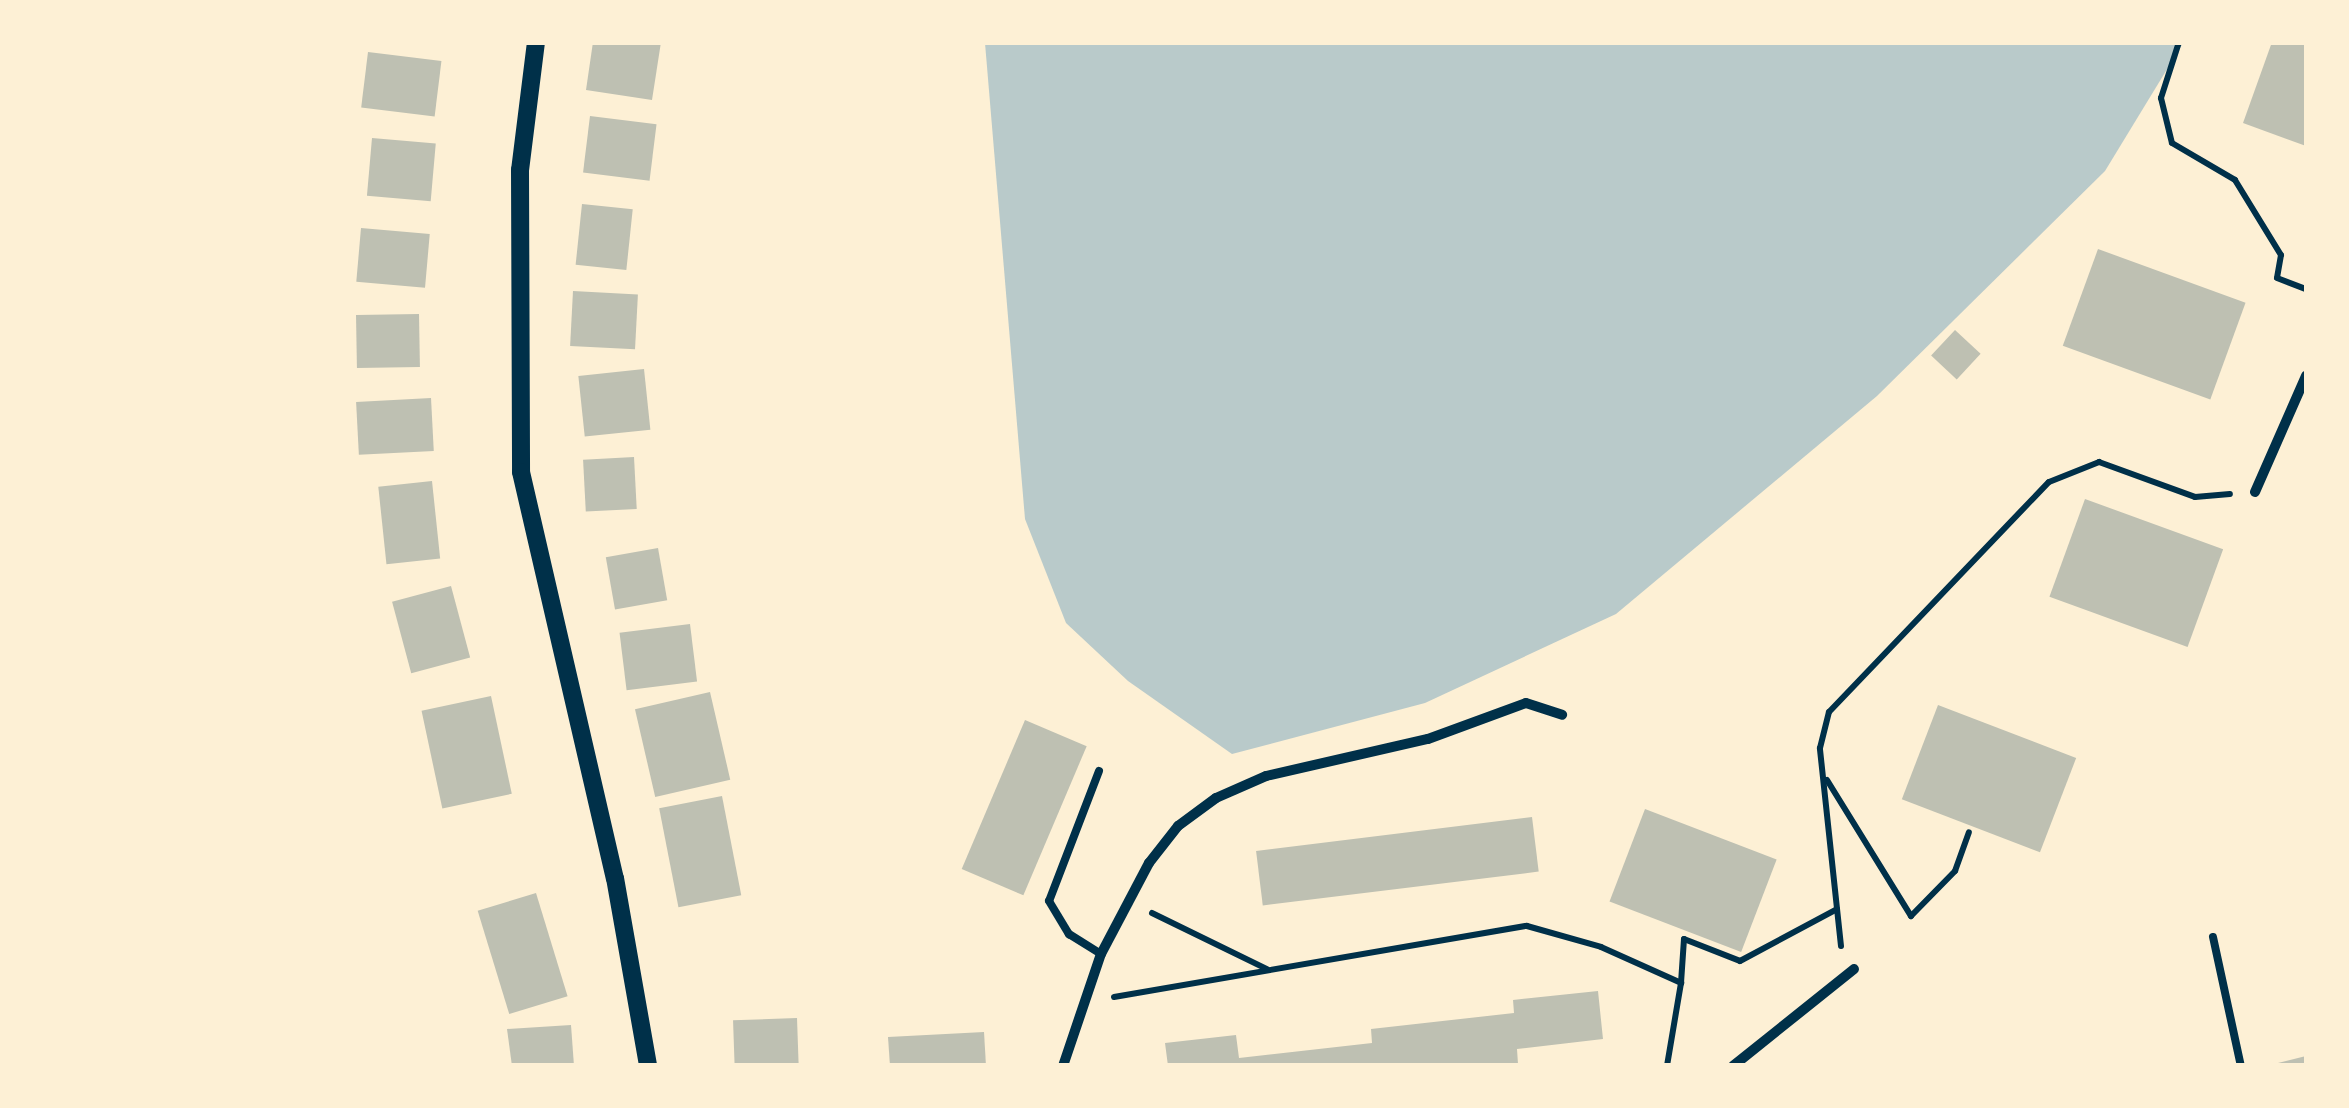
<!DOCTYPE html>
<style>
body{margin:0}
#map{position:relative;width:2349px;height:1108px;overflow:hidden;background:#fdf0d5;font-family:"Exo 2",sans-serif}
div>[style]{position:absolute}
.green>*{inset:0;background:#b9caca}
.building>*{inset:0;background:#bec0b2;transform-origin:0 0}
.path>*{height:6px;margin:-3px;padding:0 3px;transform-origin:3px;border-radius:3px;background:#003049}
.service>*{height:8px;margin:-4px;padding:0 4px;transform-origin:4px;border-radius:4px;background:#003049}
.minor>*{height:10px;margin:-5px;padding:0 5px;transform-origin:5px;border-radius:5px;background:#003049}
.tertiary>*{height:18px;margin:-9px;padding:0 9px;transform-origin:9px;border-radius:9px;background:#003049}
span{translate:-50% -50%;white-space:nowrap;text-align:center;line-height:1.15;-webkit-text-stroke:8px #fdf0d5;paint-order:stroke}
.frame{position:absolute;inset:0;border:45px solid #fdf0d5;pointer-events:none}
</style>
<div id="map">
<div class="green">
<i style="clip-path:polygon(985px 43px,2183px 43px,2105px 171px,1877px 396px,1616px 614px,1425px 703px,1232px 754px,1128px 681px,1066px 623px,1025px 519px)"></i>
</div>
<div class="building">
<i style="clip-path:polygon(593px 42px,661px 42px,652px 100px,586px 90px)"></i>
<i style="clip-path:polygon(2272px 42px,2306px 42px,2306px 146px,2243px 123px)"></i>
<i style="left:368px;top:52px;width:74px;height:56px;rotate:7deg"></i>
<i style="left:590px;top:116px;width:67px;height:57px;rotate:7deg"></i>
<i style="left:372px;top:138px;width:64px;height:58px;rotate:5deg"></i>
<i style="left:582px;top:204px;width:51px;height:61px;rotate:6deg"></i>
<i style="left:361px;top:228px;width:69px;height:54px;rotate:5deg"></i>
<i style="left:2098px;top:249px;width:157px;height:103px;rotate:20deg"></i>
<i style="left:573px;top:291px;width:65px;height:55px;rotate:3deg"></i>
<i style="left:419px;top:314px;width:53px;height:63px;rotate:89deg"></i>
<i style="left:1955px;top:330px;width:35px;height:35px;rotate:43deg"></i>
<i style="left:644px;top:369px;width:61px;height:66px;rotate:84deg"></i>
<i style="left:431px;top:398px;width:53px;height:75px;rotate:87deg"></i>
<i style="left:634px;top:457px;width:52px;height:51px;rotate:87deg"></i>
<i style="left:432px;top:481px;width:78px;height:54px;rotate:84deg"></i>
<i style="left:2085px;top:499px;width:147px;height:104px;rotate:20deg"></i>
<i style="left:658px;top:548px;width:53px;height:53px;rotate:80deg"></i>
<i style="left:451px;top:586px;width:74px;height:61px;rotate:75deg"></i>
<i style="left:690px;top:624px;width:58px;height:71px;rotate:83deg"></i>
<i style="left:710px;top:692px;width:90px;height:77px;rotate:77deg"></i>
<i style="left:491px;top:696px;width:100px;height:71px;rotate:78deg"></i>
<i style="left:1938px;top:705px;width:148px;height:101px;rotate:21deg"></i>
<i style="left:1025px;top:720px;width:67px;height:162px;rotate:23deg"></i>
<i style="left:722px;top:796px;width:101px;height:64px;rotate:79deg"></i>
<i style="left:1645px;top:809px;width:141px;height:99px;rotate:21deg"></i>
<i style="left:1532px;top:817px;width:55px;height:278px;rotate:83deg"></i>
<i style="left:536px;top:893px;width:108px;height:61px;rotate:73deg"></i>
<i style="clip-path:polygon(1598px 991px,1603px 1039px,1517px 1049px,1518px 1064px,1168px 1066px,1165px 1043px,1236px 1035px,1239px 1058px,1372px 1043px,1371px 1029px,1514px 1013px,1513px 1000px)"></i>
<i style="left:797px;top:1018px;width:48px;height:64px;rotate:88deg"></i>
<i style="clip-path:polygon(571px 1025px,574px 1066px,512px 1066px,507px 1029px)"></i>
<i style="clip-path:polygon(984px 1032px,986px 1066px,890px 1066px,888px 1037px)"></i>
<i style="clip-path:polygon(2306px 1056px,2306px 1066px,2274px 1066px,2274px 1064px)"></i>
</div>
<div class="path">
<i style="left:2179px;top:42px;width:59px;rotate:107.8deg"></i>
<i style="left:2161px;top:98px;width:46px;rotate:76.3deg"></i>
<i style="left:2172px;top:143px;width:73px;rotate:30.4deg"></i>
<i style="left:2235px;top:180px;width:88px;rotate:58.5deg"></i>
<i style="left:2281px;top:255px;width:23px;rotate:100deg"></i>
<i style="left:2277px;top:278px;width:31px;rotate:21deg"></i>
<i style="left:1827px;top:780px;width:160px;rotate:58.3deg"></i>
<i style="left:1911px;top:916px;width:63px;rotate:-45.6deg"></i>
<i style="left:1955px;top:871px;width:41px;rotate:-70.3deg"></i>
<i style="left:1152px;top:913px;width:128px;rotate:26deg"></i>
<i style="left:1841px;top:946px;width:199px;rotate:-96.1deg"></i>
<i style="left:1820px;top:748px;width:37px;rotate:-76deg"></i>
<i style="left:1829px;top:712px;width:318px;rotate:-46.3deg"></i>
<i style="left:2049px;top:482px;width:54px;rotate:-21.8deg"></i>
<i style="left:2099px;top:462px;width:102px;rotate:20deg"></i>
<i style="left:2195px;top:497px;width:35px;rotate:-5deg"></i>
<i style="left:1681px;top:983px;width:44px;rotate:-86.1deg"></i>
<i style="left:1684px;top:939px;width:60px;rotate:21.4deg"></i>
<i style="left:1740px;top:961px;width:110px;rotate:-28.2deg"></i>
<i style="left:1114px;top:997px;width:419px;rotate:-9.8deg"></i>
<i style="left:1527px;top:926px;width:77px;rotate:15.8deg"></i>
<i style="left:1601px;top:947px;width:88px;rotate:24.2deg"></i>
<i style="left:1681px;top:983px;width:84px;rotate:99.6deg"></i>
</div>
<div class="service">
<i style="left:1099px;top:771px;width:139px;rotate:111deg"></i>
<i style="left:1049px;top:901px;width:39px;rotate:59deg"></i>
<i style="left:1069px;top:934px;width:38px;rotate:32deg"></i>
<i style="left:2213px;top:937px;width:132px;rotate:77.8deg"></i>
</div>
<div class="minor">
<i style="left:2255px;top:492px;width:127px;rotate:-66.3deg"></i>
<i style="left:1063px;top:1066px;width:118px;rotate:-71.3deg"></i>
<i style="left:1101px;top:954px;width:103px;rotate:-62.2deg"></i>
<i style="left:1149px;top:863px;width:47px;rotate:-51.9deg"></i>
<i style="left:1178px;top:826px;width:47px;rotate:-36.4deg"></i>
<i style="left:1216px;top:798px;width:55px;rotate:-23.7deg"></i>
<i style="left:1266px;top:776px;width:166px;rotate:-12.9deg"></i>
<i style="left:1428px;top:739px;width:104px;rotate:-20.2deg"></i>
<i style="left:1526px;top:703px;width:38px;rotate:18deg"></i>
<i style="left:1733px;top:1066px;width:155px;rotate:-38.7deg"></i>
</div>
<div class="tertiary">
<i style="left:536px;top:42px;width:129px;rotate:97.1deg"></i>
<i style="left:520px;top:170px;width:302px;rotate:89.8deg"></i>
<i style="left:521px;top:472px;width:417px;rotate:77deg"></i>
<i style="left:615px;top:878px;width:191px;rotate:80deg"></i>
</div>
<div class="frame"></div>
</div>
